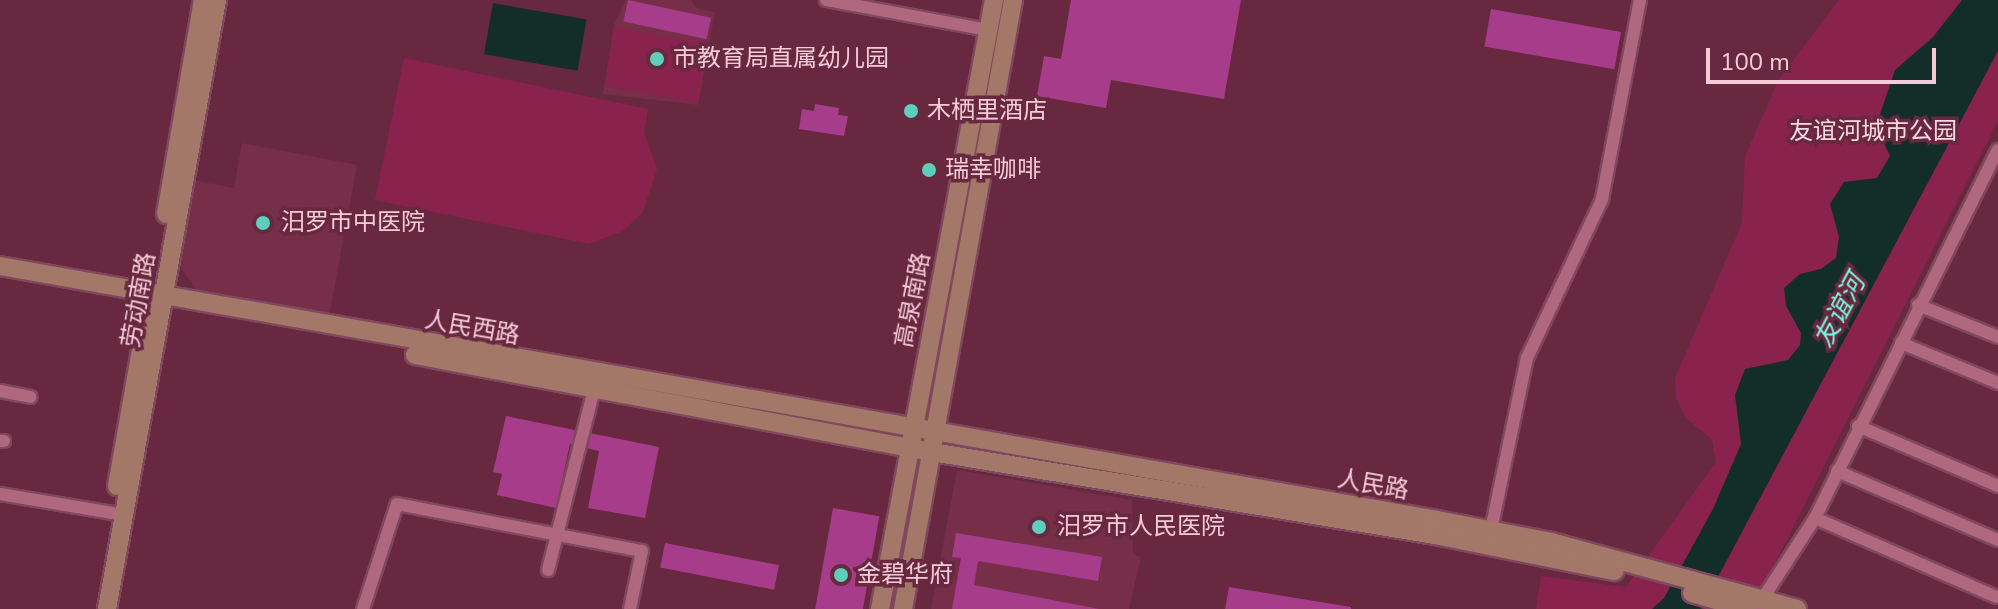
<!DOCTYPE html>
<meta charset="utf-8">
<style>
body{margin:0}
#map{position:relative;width:1998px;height:609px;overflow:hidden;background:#68283f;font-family:"Nunito Sans","Noto Sans SC",sans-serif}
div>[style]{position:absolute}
.built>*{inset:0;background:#772e49}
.green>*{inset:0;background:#89234d;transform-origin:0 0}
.water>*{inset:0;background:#132d28;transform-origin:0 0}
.building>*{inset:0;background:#a73c8a;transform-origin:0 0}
.roads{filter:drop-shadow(2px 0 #80485e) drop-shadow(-2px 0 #80485e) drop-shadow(0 2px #80485e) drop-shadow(0 -2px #80485e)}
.street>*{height:12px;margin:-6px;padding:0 6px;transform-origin:6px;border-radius:6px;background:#b0687f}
.secondary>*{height:18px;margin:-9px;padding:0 9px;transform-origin:9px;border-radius:9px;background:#a47868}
.dots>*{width:22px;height:22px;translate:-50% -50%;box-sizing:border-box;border:4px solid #68283f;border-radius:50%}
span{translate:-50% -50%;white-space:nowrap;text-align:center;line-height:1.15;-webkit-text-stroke:7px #68283f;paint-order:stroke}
.poi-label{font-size:24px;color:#f4cbd6}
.left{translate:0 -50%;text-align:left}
.park-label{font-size:24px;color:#fad8e1}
.street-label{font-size:24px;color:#f4cbd6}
.water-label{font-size:26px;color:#7bf8e1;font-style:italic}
.scale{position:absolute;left:1706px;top:48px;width:230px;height:36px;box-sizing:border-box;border:4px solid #f4cbd6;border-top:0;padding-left:10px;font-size:24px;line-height:28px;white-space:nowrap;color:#f4cbd6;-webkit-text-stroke:6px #68283f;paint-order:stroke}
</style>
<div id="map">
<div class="built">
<i style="clip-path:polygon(626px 0,691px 0,698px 9px,715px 12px,698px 105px,603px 94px,614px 25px)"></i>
<i style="clip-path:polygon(242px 143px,357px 165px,329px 317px,198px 292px,174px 258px,187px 179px,234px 188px)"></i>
<i style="clip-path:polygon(957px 470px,1132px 500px,1133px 554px,1141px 557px,1129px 609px,931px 609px)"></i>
</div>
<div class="green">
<i style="clip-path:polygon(1839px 0,1998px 0,1998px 121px,1752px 609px,1536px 609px,1541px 576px,1626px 587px,1716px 462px,1712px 440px,1686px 418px,1676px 398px,1675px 378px,1742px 223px,1745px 156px,1779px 79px)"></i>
<i style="left:615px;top:27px;width:95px;height:60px;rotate:10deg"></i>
<i style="clip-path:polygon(404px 58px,648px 109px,644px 132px,657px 169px,643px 212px,623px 231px,589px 244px,375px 200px)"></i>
</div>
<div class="water">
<i style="clip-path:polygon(1962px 0,1998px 0,1998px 51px,1701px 609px,1652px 609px,1664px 598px,1713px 509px,1741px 444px,1735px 395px,1745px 369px,1788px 360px,1800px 345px,1801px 333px,1786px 306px,1784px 288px,1800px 274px,1821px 269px,1836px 258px,1839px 237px,1830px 204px,1844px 182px,1877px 178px,1890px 156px,1876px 126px,1895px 70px,1933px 37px)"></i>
<i style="left:493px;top:3px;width:95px;height:52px;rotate:10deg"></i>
</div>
<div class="building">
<i style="left:628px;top:0;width:85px;height:22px;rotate:12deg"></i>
<i style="clip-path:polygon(1071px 0,1241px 0,1224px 99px,1111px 80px,1106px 108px,1037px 96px,1044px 56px,1061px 59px)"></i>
<i style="left:1491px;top:9px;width:132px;height:38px;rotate:10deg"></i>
<i style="clip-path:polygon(815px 104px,839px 108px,838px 115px,848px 116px,844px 136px,799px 129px,802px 109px,814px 111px)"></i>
<i style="clip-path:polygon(506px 416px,659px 447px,645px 518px,588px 508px,599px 451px,570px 444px,556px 508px,497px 495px,502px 474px,493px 472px)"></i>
<i style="left:833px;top:508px;width:47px;height:103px;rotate:10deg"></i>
<i style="clip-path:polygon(956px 533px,1102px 557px,1098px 581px,978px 561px,974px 585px,1099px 609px,952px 609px,961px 558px,952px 557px)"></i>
<i style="left:665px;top:543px;width:116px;height:25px;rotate:11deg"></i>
<i style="clip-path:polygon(1229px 587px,1351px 607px,1351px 609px,1225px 609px)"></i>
</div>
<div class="roads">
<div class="street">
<i style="left:826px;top:0;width:165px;rotate:10.5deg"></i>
<i style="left:1918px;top:305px;width:86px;rotate:21.8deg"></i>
<i style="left:1901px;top:343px;width:105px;rotate:22.4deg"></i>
<i style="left:0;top:391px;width:31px;rotate:11deg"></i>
<i style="left:1858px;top:426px;width:152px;rotate:23.2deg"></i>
<i style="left:0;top:441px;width:4px"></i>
<i style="left:1837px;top:471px;width:175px;rotate:23.2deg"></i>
<i style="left:0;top:494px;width:114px;rotate:9.6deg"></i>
<i style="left:1815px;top:518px;width:198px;rotate:23.5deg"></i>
<i style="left:1491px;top:530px;width:176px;rotate:-78.2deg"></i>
<i style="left:1527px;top:358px;width:176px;rotate:-64.7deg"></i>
<i style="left:1602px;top:199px;width:203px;rotate:-79.2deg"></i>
<i style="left:548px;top:570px;width:187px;rotate:-75.7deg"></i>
<i style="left:363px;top:609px;width:110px;rotate:-72.1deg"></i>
<i style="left:397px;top:504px;width:249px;rotate:10.9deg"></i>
<i style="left:642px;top:551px;width:59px;rotate:101.7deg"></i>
<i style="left:1756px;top:609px;width:108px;rotate:-57deg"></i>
<i style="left:1815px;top:518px;width:411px;rotate:-63.6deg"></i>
</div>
<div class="secondary">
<i style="left:166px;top:214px;width:217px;rotate:-80.2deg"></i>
<i style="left:0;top:266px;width:1459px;rotate:10.02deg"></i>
<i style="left:1437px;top:520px;width:116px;rotate:10.9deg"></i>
<i style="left:1551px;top:542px;width:255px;rotate:15.2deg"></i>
<i style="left:415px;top:355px;width:526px;rotate:10.63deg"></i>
<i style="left:932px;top:452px;width:510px;rotate:9.37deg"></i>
<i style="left:1435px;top:535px;width:183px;rotate:11.4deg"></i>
<i style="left:117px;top:486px;width:195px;rotate:-80deg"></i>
<i style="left:1692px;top:593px;width:57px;rotate:16.2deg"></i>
<i style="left:107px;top:609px;width:619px;rotate:-79.76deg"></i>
<i style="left:880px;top:609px;width:620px;rotate:-79.4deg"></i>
<i style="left:903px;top:609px;width:619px;rotate:-79.76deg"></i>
</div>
</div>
<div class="dots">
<i style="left:657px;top:59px;background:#5cceba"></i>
<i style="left:911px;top:111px;background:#5cceba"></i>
<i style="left:929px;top:170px;background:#5cceba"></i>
<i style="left:263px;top:223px;background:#5cceba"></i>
<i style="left:1039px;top:527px;background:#5cceba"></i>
<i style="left:841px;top:575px;background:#5cceba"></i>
</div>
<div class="poi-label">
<span class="left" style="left:673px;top:59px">市教育局直属幼儿园</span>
<span class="left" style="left:927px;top:111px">木栖里酒店</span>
<span class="left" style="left:945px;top:170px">瑞幸咖啡</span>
<span class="left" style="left:281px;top:223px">汨罗市中医院</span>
<span class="left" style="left:1057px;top:527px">汨罗市人民医院</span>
<span class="left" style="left:857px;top:575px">金碧华府</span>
</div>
<div class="park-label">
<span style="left:1873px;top:132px">友谊河城市公园</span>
</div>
<div class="street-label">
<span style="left:139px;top:300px;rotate:-80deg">劳动南路</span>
<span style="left:913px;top:300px;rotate:-79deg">高泉南路</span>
<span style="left:472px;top:328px;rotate:10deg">人民西路</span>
<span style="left:1373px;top:485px;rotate:10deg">人民路</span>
</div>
<div class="water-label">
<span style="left:1840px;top:311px;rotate:-62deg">友谊河</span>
</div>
<div class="scale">100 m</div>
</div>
